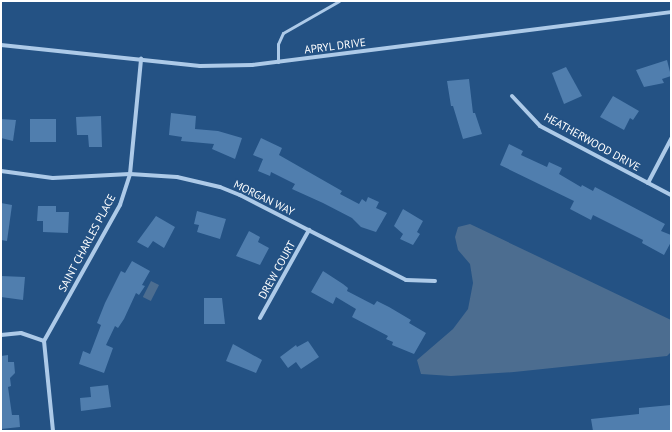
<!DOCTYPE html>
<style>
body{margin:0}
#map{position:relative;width:672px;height:432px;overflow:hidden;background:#245284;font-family:"PT Sans",sans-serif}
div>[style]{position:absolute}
.water>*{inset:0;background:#4c6d90;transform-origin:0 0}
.building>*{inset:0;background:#507eae;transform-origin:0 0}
.service>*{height:3px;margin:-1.5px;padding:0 1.5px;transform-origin:1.5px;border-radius:1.5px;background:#adcae8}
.minor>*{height:4px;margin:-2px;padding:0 2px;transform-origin:2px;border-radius:2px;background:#adcae8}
span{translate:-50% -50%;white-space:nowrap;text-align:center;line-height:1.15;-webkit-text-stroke:3px #245284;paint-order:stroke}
.street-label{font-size:11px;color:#fff}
.frame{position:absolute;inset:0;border:2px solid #fff;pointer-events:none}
</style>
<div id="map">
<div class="water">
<i style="clip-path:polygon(470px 224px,671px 320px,671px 352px,667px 356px,514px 372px,451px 376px,421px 374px,417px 360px,453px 329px,468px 309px,473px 283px,470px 264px,458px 250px,455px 237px,458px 227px)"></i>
<i style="left:151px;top:281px;width:9px;height:18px;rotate:27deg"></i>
</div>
<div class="building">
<i style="clip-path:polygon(667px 60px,671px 76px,662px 79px,664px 83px,644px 87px,636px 70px)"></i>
<i style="clip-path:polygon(566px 67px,582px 96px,564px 104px,552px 73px)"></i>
<i style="clip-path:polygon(469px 79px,473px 113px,475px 113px,482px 134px,463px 139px,453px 106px,451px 106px,447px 81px)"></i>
<i style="clip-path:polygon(613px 96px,639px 111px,633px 120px,630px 118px,624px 130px,600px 117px)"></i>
<i style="clip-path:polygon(171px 113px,196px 116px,195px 129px,218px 131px,242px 138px,235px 159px,212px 149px,214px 144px,181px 141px,182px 137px,169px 135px)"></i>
<i style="clip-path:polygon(101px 116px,102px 147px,89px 147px,88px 135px,77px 135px,76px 117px)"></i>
<i style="clip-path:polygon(1px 119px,16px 120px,13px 141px,1px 138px)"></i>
<i style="left:30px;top:119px;width:26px;height:23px"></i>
<i style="clip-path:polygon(261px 138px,282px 148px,279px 155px,342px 191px,340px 194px,359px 204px,362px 199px,366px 202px,368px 197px,379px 202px,376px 208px,387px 213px,376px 232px,361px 227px,352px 218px,323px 203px,292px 189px,295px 184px,271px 172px,270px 176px,258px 171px,263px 159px,253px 155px)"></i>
<i style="clip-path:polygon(509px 144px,523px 151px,521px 155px,547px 167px,549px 162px,562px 168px,559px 174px,581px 187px,582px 185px,593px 191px,595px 187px,665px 224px,661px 231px,671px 235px,671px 242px,664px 255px,642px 243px,643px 240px,593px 215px,591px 220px,570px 209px,574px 201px,500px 165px)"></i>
<i style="clip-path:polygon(1px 203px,12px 205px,7px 241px,1px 240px)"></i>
<i style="clip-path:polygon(38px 206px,56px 206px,56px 212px,69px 212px,68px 233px,43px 232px,43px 221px,37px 221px)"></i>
<i style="clip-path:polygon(403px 209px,423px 221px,417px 232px,420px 234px,413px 245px,400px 239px,403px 234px,394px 226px)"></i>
<i style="clip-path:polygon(197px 211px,226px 219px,220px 239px,197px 232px,199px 225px,194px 224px)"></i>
<i style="clip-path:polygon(156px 216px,175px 227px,164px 248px,153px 241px,148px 248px,137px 242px)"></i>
<i style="clip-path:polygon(249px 231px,260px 237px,258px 242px,269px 248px,260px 265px,236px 256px)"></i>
<i style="clip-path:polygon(132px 261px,150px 271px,142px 285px,145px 286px,139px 295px,136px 293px,124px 319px,118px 328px,115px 326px,106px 345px,113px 348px,104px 373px,79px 364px,83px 351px,90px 354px,101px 325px,97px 323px,105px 303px,121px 271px,125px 273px)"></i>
<i style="clip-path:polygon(323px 271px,343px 284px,348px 288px,347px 291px,374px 305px,377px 301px,389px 307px,411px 320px,409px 323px,426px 333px,414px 354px,392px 345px,393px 342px,386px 339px,388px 336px,352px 317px,356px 309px,336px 297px,333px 304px,311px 292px)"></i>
<i style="clip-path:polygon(1px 276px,25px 277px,23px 300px,1px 297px)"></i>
<i style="clip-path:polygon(204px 298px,222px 298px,225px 324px,204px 324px)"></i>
<i style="clip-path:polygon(308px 341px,319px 357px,301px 369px,296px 362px,288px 368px,280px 357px,296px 345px,297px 347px)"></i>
<i style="clip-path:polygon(233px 344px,262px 360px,256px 373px,226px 361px)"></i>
<i style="clip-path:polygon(8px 355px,8px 362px,14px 362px,15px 373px,10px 378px,11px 386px,8px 387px,12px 415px,19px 415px,20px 427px,1px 429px,1px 356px)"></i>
<i style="clip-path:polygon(108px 385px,111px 407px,81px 411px,80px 398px,91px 397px,90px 387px)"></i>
<i style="clip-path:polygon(671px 405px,671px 431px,593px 431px,591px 419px,639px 414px,639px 408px)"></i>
</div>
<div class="service">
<i style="left:278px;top:62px;width:18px;rotate:-90deg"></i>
<i style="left:278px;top:44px;width:12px;rotate:-66deg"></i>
<i style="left:283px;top:33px;width:64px;rotate:-29.7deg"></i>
</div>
<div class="minor">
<i style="left:1px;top:45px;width:200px;rotate:6deg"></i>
<i style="left:200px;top:66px;width:52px;rotate:-1.1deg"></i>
<i style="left:252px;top:65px;width:422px;rotate:-7.2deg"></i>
<i style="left:512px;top:96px;width:41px;rotate:47deg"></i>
<i style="left:540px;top:126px;width:148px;rotate:27.8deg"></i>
<i style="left:1px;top:171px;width:52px;rotate:7.7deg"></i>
<i style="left:53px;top:178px;width:77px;rotate:-3deg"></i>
<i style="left:130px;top:174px;width:47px;rotate:3.7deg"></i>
<i style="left:177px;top:177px;width:44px;rotate:13.1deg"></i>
<i style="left:220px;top:187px;width:22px;rotate:22deg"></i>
<i style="left:240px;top:195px;width:186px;rotate:27.1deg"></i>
<i style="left:406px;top:280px;width:29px;rotate:2deg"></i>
<i style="left:648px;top:183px;width:50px;rotate:-62.4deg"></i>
<i style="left:260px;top:318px;width:101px;rotate:-60.9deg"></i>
<i style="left:1px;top:335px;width:20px;rotate:-6deg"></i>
<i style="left:21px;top:333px;width:24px;rotate:19deg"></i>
<i style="left:53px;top:431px;width:90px;rotate:-95.7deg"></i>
<i style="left:44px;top:341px;width:156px;rotate:-60.8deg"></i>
<i style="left:120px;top:205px;width:33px;rotate:-72deg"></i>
<i style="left:130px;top:174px;width:116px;rotate:-84.5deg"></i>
</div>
<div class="street-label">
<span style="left:335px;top:46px;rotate:-7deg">APRYL DRIVE</span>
<span style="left:592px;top:142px;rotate:29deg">HEATHERWOOD DRIVE</span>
<span style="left:264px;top:198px;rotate:26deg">MORGAN WAY</span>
<span style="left:87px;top:243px;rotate:-62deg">SAINT CHARLES PLACE</span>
<span style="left:277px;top:270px;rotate:-61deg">DREW COURT</span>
</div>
<div class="frame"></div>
</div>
